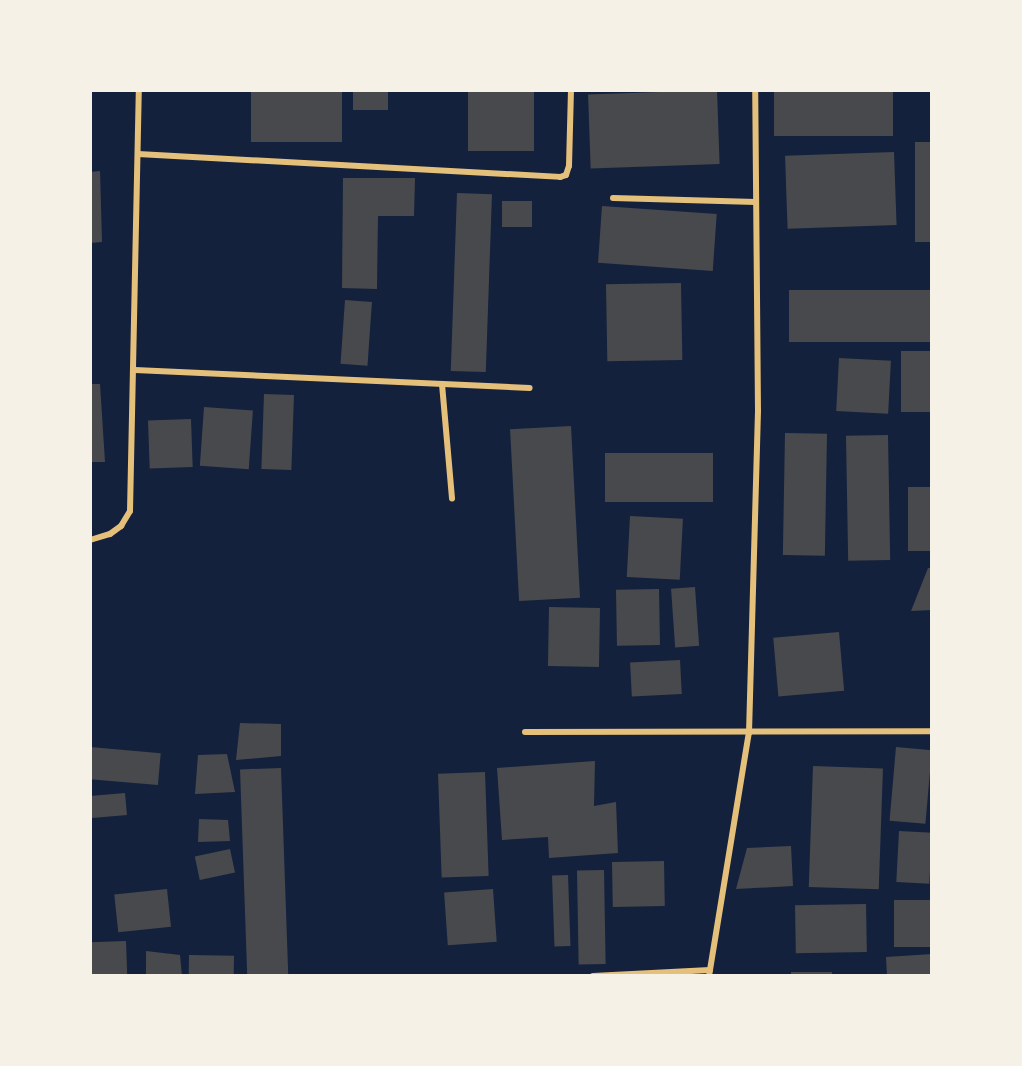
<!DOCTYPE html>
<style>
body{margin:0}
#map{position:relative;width:1022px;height:1066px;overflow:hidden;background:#14213d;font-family:"Zilla Slab",serif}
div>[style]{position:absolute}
.building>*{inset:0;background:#48494c;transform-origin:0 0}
.minor>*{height:6px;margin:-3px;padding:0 3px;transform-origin:3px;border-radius:3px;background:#e5c07b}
span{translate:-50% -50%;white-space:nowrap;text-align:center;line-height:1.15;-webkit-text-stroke:4.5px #f6f1e7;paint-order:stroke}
.frame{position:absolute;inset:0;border:92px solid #f6f1e7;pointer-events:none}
</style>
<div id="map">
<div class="building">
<i style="left:251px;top:90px;width:91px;height:52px"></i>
<i style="left:353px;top:90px;width:35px;height:20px"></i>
<i style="left:468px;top:90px;width:66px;height:61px"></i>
<i style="left:717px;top:90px;width:74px;height:129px;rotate:88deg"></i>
<i style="left:774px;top:90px;width:119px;height:46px"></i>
<i style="left:915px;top:142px;width:17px;height:100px"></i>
<i style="left:894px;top:152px;width:73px;height:109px;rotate:88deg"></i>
<i style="clip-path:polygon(100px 171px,102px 242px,90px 243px,90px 172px)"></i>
<i style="clip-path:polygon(343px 178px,415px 178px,414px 216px,378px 216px,377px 289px,342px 288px)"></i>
<i style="left:457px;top:193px;width:35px;height:178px;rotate:2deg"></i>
<i style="left:532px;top:201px;width:26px;height:30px;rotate:90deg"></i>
<i style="left:602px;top:206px;width:115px;height:57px;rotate:4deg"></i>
<i style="left:681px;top:283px;width:77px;height:75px;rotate:89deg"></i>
<i style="left:789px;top:290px;width:143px;height:52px"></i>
<i style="left:345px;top:300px;width:27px;height:64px;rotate:4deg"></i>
<i style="left:901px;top:351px;width:31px;height:61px"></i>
<i style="left:839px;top:358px;width:52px;height:53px;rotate:3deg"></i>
<i style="clip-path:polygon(90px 384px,100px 384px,105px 462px,90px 462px)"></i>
<i style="left:264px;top:394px;width:30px;height:75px;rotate:2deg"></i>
<i style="left:204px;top:407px;width:49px;height:59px;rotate:4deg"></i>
<i style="left:191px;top:419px;width:48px;height:43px;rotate:88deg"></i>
<i style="left:571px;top:426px;width:172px;height:61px;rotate:87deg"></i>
<i style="left:785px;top:433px;width:42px;height:122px;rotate:1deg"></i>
<i style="left:888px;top:435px;width:125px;height:42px;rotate:89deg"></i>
<i style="left:713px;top:453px;width:49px;height:108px;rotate:90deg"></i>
<i style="left:908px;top:487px;width:24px;height:64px"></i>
<i style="left:630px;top:516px;width:53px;height:61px;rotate:3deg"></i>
<i style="clip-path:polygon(928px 568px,932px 568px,932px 610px,911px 611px)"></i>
<i style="left:695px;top:587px;width:59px;height:24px;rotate:86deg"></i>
<i style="left:659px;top:589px;width:56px;height:43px;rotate:89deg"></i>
<i style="left:549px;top:607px;width:51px;height:59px;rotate:1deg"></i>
<i style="left:839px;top:632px;width:59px;height:66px;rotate:85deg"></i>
<i style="left:680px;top:660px;width:34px;height:50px;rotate:87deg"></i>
<i style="clip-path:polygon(240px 723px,281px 724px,281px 756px,236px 760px)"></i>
<i style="left:90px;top:747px;width:71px;height:32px;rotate:5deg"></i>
<i style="left:896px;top:747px;width:36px;height:74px;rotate:5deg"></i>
<i style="clip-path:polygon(227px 754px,235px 792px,195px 794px,198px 755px)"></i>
<i style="clip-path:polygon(595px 761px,594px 806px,616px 802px,618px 853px,549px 858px,548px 837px,502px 840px,497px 768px)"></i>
<i style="left:813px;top:766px;width:70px;height:121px;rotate:2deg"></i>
<i style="left:281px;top:768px;width:208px;height:41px;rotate:88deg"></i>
<i style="left:485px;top:772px;width:104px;height:47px;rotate:88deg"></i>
<i style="left:125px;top:793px;width:22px;height:35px;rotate:85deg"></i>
<i style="clip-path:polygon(199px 819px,228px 820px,230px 841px,198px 842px)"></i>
<i style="left:899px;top:831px;width:33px;height:51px;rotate:3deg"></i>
<i style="clip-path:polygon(791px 846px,793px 886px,736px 889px,747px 848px)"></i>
<i style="left:230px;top:849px;width:24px;height:36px;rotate:78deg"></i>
<i style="left:664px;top:861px;width:45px;height:52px;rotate:89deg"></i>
<i style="left:604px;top:870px;width:94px;height:27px;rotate:89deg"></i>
<i style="left:568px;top:875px;width:71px;height:16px;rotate:88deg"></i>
<i style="left:167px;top:889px;width:38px;height:53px;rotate:84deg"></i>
<i style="left:493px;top:889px;width:53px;height:49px;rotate:86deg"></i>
<i style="left:894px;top:900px;width:38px;height:47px"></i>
<i style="left:866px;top:904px;width:48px;height:71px;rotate:89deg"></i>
<i style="left:126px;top:941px;width:35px;height:36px;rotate:88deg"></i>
<i style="clip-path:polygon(146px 951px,180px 955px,182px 976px,146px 976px)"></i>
<i style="clip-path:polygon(932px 954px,932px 976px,887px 976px,886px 957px)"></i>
<i style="left:189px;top:955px;width:45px;height:21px;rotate:1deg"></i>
<i style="left:791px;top:972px;width:41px;height:4px"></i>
</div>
<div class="minor">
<i style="left:138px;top:154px;width:423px;rotate:3.1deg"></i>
<i style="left:560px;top:177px;width:6px;rotate:-18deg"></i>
<i style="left:566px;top:175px;width:9px;rotate:-72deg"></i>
<i style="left:569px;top:166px;width:76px;rotate:-88.5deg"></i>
<i style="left:613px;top:198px;width:143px;rotate:1.6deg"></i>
<i style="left:135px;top:370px;width:395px;rotate:2.6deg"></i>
<i style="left:442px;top:384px;width:115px;rotate:85deg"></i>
<i style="left:90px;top:540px;width:21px;rotate:-17deg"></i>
<i style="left:110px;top:534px;width:14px;rotate:-36deg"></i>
<i style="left:121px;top:526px;width:17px;rotate:-59deg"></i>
<i style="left:130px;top:511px;width:421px;rotate:-88.8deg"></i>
<i style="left:525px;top:732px;width:407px;rotate:-0.1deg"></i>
<i style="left:593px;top:976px;width:117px;rotate:-2.9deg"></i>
<i style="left:709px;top:976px;width:246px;rotate:-80.7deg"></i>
<i style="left:749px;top:733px;width:322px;rotate:-88.4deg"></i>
<i style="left:758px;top:411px;width:321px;rotate:-90.5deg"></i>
</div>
<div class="frame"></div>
</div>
